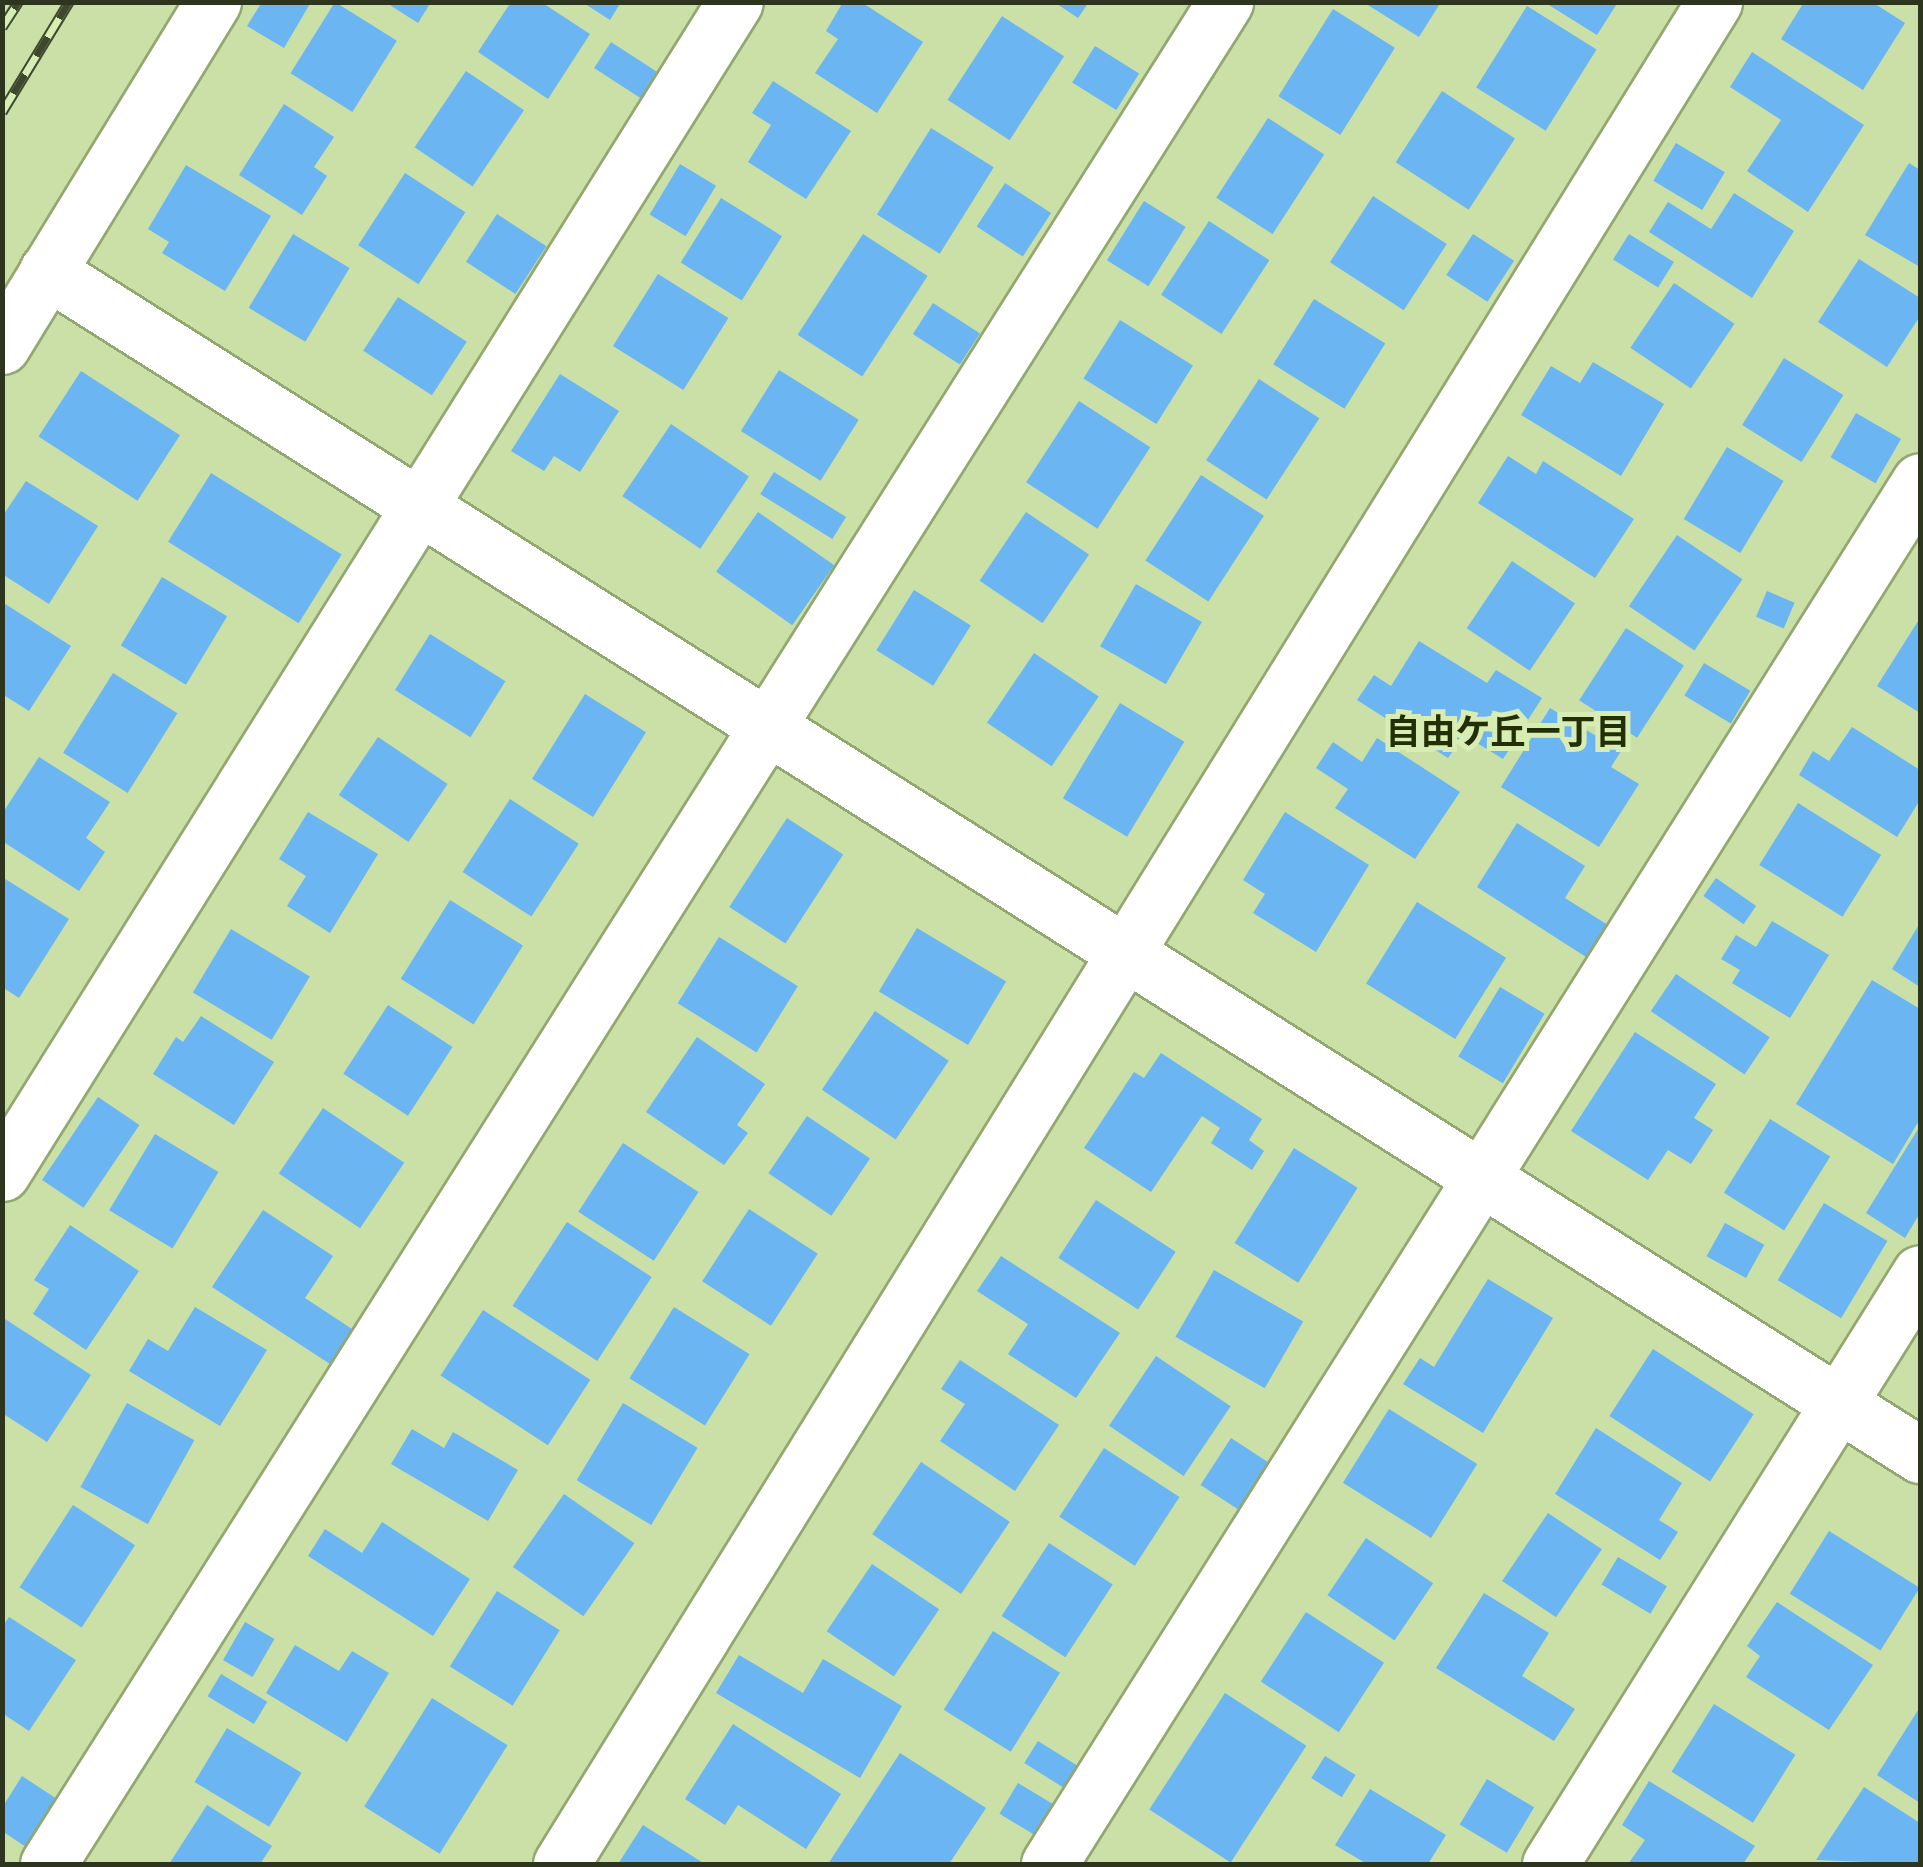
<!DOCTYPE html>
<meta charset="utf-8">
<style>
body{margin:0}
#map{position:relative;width:1923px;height:1867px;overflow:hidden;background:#cae0a7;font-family:Poppins,"Noto Sans JP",sans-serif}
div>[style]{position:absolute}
.building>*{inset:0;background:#6ab5f2;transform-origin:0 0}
.roads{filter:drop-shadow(2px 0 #93a770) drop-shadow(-2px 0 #93a770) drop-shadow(0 2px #93a770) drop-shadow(0 -2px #93a770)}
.street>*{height:55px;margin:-27.5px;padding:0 27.5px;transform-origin:27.5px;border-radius:27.5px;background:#fff}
.rail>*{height:11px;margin-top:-5.5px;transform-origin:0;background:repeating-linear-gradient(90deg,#d7edb3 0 22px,#3e482e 0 44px);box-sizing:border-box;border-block:2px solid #3e482e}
span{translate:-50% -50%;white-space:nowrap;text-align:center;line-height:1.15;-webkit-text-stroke:10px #d7edb3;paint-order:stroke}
.neighbourhood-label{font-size:35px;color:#232f06;font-weight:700}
.frame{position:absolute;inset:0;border:5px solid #2d351f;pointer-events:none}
</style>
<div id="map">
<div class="building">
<i style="clip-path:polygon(262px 2px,311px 2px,284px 48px,247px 26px)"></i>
<i style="left:335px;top:2px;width:73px;height:84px;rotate:32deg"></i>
<i style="clip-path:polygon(385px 2px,431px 2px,418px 23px)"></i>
<i style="clip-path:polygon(511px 2px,541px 2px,590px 34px,548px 99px,478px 52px)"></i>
<i style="clip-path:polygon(582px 2px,621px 2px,610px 20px)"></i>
<i style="clip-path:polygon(843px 2px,861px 2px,923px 42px,877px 113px,815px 73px,838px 39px,826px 31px)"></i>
<i style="clip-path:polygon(1054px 2px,1089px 2px,1078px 18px)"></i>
<i style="clip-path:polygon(1363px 2px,1441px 2px,1419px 37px)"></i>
<i style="clip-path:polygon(1544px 2px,1618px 2px,1597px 35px)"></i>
<i style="clip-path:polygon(1804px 2px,1872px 2px,1905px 23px,1863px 90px,1781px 39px)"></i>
<i style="left:1527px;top:6px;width:82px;height:96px;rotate:32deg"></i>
<i style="left:1333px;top:9px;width:73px;height:103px;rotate:32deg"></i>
<i style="left:1002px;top:16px;width:74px;height:100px;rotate:33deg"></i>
<i style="left:611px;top:42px;width:57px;height:31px;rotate:33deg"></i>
<i style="left:1095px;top:46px;width:52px;height:43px;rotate:32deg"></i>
<i style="clip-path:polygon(1752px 52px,1864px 125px,1808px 212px,1747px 171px,1781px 120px,1730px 87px)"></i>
<i style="left:466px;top:71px;width:70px;height:92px;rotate:34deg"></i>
<i style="clip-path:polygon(773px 81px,851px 131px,806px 199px,748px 162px,771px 125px,752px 113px)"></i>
<i style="left:1442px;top:91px;width:87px;height:85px;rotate:33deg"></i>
<i style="clip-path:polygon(284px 104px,334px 137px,314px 167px,327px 176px,302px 215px,239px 175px)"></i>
<i style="left:1268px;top:118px;width:67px;height:95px;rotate:33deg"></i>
<i style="left:931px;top:128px;width:74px;height:102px;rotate:32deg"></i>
<i style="left:1676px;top:143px;width:57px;height:44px;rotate:31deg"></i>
<i style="clip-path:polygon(1909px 163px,1920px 170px,1920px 267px,1865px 235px)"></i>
<i style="left:680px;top:164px;width:42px;height:59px;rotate:31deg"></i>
<i style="clip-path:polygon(186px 165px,271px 216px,225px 291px,162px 253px,169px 242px,148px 229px)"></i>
<i style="left:405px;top:173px;width:72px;height:86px;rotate:33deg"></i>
<i style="left:1005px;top:183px;width:55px;height:52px;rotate:33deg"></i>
<i style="clip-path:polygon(1734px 193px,1794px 231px,1752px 298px,1649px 232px,1668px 202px,1711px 229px)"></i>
<i style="left:1373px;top:196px;width:88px;height:79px;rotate:33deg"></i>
<i style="left:721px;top:198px;width:72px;height:76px;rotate:32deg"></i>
<i style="left:1144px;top:201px;width:49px;height:70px;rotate:32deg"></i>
<i style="left:497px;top:214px;width:59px;height:57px;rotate:33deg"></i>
<i style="left:1209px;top:221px;width:72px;height:88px;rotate:33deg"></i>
<i style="left:293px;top:234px;width:66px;height:86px;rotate:31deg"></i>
<i style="left:863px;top:234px;width:77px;height:120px;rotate:33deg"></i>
<i style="left:1473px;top:234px;width:49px;height:49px;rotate:33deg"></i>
<i style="left:1629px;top:234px;width:53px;height:30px;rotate:32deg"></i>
<i style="clip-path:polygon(1859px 259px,1920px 298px,1920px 316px,1887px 367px,1818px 322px)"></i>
<i style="left:658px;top:274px;width:83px;height:85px;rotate:32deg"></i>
<i style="left:1674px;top:283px;width:73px;height:78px;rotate:34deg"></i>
<i style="left:398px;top:297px;width:82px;height:64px;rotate:33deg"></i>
<i style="left:1314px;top:299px;width:84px;height:77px;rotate:32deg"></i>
<i style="left:933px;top:303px;width:56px;height:37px;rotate:33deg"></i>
<i style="left:1120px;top:320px;width:86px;height:69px;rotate:32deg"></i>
<i style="left:1784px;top:358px;width:70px;height:79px;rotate:32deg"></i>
<i style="clip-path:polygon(1593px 362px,1664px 404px,1621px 476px,1521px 415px,1551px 366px,1580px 383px)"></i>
<i style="left:779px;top:370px;width:94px;height:72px;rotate:32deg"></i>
<i style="left:81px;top:371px;width:118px;height:78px;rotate:33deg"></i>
<i style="clip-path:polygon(560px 374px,619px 411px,580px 472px,554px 456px,544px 471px,511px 451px)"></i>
<i style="left:1259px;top:379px;width:72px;height:97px;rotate:33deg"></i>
<i style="left:1079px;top:401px;width:85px;height:97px;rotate:33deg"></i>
<i style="left:1856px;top:413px;width:52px;height:51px;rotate:30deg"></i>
<i style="left:671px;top:424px;width:94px;height:87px;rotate:34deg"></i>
<i style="left:1727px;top:447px;width:66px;height:84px;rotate:31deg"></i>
<i style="clip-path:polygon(1508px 456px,1536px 474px,1543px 461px,1634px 519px,1595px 578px,1478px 503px)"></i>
<i style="left:774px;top:472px;width:85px;height:26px;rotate:32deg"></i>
<i style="left:211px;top:473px;width:154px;height:81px;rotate:32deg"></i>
<i style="left:1201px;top:475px;width:75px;height:102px;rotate:33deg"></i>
<i style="clip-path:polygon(26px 481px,98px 526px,49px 604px,2px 574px,2px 517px)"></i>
<i style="left:758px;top:512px;width:93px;height:73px;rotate:35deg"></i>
<i style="left:1026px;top:512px;width:76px;height:83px;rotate:34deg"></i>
<i style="left:1677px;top:535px;width:79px;height:86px;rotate:34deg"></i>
<i style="left:1512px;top:561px;width:76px;height:81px;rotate:34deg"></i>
<i style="left:162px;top:577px;width:76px;height:80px;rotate:31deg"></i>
<i style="left:1136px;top:584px;width:76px;height:72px;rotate:30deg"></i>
<i style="left:914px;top:590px;width:67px;height:71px;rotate:32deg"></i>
<i style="left:1767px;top:591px;width:30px;height:28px;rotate:23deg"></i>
<i style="clip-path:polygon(2px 602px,71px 646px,29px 711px,2px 694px)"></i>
<i style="clip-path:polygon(1920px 618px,1920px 713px,1877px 686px)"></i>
<i style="left:1626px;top:628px;width:69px;height:86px;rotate:33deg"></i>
<i style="left:430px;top:634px;width:89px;height:66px;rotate:32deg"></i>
<i style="clip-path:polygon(1419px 641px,1487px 683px,1496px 670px,1542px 698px,1503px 759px,1464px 735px,1448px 758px,1357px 700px,1374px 675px,1391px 686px)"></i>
<i style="left:1034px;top:653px;width:78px;height:84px;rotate:34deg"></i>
<i style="left:1704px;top:663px;width:54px;height:38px;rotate:31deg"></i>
<i style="left:113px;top:673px;width:76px;height:94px;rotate:32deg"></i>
<i style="left:585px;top:694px;width:72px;height:100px;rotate:32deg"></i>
<i style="left:1120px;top:703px;width:75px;height:111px;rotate:31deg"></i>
<i style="clip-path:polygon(1550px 708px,1621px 751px,1611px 767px,1639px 784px,1599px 847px,1501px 787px)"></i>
<i style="clip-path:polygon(1852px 727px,1920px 770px,1920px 800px,1897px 837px,1799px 775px,1813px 751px,1829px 761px)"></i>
<i style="left:378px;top:737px;width:84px;height:70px;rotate:34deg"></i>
<i style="clip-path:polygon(1377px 738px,1460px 792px,1415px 859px,1335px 808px,1348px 789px,1316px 768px,1333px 742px,1362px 762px)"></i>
<i style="clip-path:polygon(39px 757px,110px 802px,86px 838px,105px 852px,79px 891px,2px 841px,2px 814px)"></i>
<i style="left:510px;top:799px;width:82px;height:87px;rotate:33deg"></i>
<i style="left:1798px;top:803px;width:98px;height:73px;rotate:32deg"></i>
<i style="clip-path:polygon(308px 812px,378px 854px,330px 933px,287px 906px,306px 876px,279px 859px)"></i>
<i style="clip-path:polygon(1285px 812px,1369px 865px,1316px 952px,1253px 913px,1265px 894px,1243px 880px)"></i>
<i style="left:787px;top:818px;width:67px;height:106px;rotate:33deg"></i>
<i style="clip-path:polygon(1517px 823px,1585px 866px,1565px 898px,1608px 925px,1586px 957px,1477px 887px)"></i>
<i style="clip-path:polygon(2px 877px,69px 919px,19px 998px,2px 987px)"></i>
<i style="left:1716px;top:878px;width:49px;height:22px;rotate:35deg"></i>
<i style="left:450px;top:900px;width:86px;height:93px;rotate:32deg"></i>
<i style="left:1417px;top:902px;width:105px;height:96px;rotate:32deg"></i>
<i style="clip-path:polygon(1772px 921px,1829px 955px,1790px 1018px,1732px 983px,1740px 970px,1721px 959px,1736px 935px,1756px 947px)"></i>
<i style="clip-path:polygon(1920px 923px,1920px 987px,1892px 969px)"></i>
<i style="left:917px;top:928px;width:104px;height:74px;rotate:31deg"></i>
<i style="left:231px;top:929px;width:92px;height:74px;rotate:31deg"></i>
<i style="left:719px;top:937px;width:93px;height:78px;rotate:32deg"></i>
<i style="left:1676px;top:974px;width:113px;height:45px;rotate:34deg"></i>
<i style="clip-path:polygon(1872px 980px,1920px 1009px,1920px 1119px,1893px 1164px,1796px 1104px)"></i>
<i style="left:1500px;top:987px;width:52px;height:81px;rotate:31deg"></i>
<i style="left:388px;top:1005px;width:77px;height:82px;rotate:33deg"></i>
<i style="left:875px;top:1011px;width:89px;height:95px;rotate:34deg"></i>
<i style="clip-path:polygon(201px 1016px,274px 1062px,234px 1125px,153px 1074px,176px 1037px,183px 1042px)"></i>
<i style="clip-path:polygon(1635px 1032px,1716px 1084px,1694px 1118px,1713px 1130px,1691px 1164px,1668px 1150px,1648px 1180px,1571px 1131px)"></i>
<i style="clip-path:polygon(697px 1037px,765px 1084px,737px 1125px,748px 1133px,724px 1165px,646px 1112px)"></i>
<i style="clip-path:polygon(1161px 1053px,1262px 1119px,1249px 1140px,1264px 1151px,1252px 1170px,1211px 1143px,1220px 1128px,1202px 1116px,1151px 1192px,1084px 1148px,1134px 1072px,1144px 1078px)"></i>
<i style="left:98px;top:1097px;width:50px;height:100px;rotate:34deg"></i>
<i style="left:323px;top:1108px;width:98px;height:79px;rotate:34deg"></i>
<i style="left:807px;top:1116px;width:76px;height:69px;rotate:34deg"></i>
<i style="left:1770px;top:1119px;width:71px;height:87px;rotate:32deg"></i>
<i style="clip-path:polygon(1920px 1126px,1920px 1213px,1905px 1238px,1866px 1213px)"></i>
<i style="left:155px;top:1134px;width:74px;height:89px;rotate:31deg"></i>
<i style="left:623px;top:1143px;width:90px;height:82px;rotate:33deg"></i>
<i style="left:1294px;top:1148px;width:75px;height:112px;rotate:32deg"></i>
<i style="left:1096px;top:1200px;width:95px;height:69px;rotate:33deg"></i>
<i style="left:1824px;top:1203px;width:74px;height:90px;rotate:31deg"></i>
<i style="left:749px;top:1209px;width:82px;height:86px;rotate:33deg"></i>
<i style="clip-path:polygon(263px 1210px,333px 1256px,305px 1298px,352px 1329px,330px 1364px,212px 1287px)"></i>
<i style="left:567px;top:1222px;width:101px;height:100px;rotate:33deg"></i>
<i style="left:1725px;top:1223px;width:45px;height:38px;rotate:29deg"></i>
<i style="clip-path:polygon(70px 1225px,139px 1271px,86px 1350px,33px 1314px,49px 1289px,34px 1280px)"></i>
<i style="clip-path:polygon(1001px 1256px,1120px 1333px,1076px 1398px,1008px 1354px,1028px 1324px,977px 1291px)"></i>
<i style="left:1214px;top:1270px;width:103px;height:77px;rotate:30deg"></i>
<i style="clip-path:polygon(1488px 1279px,1553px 1318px,1483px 1433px,1403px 1384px,1420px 1358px,1434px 1367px)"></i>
<i style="clip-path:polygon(195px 1307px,267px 1350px,220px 1426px,129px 1371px,148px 1339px,168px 1351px)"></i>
<i style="left:674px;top:1307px;width:89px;height:84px;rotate:32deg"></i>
<i style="left:483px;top:1310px;width:128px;height:78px;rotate:33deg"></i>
<i style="clip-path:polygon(2px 1317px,91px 1375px,47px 1442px,2px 1413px)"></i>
<i style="left:1653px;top:1349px;width:120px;height:80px;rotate:33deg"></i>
<i style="left:1156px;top:1356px;width:90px;height:84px;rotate:34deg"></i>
<i style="clip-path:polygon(960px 1360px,1059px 1425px,1015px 1491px,940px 1441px,965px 1404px,941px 1389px)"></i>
<i style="left:127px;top:1403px;width:77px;height:96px;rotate:29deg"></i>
<i style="left:623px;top:1403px;width:87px;height:90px;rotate:31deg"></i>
<i style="left:1389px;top:1409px;width:104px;height:87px;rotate:32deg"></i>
<i style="clip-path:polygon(1596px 1428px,1682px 1483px,1659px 1520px,1678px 1532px,1660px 1560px,1555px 1494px)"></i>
<i style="clip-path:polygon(412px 1429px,444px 1448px,453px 1432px,518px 1470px,488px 1521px,391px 1464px)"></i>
<i style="left:1231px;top:1438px;width:53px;height:56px;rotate:33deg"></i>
<i style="left:1104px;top:1448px;width:90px;height:82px;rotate:33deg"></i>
<i style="left:921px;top:1462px;width:107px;height:87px;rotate:34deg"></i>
<i style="left:564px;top:1494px;width:86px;height:89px;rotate:35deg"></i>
<i style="left:73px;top:1505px;width:74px;height:98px;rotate:33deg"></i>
<i style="left:1548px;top:1513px;width:65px;height:82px;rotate:34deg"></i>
<i style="clip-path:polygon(382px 1522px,470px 1579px,433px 1636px,308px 1556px,325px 1529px,362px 1553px)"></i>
<i style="left:1829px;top:1531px;width:107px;height:74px;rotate:32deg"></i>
<i style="left:1366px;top:1538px;width:81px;height:69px;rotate:34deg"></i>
<i style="left:1049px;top:1543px;width:76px;height:87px;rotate:33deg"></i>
<i style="left:1618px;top:1557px;width:57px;height:32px;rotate:31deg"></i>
<i style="left:872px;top:1564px;width:81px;height:81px;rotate:34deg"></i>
<i style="left:497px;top:1591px;width:74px;height:89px;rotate:32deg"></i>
<i style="clip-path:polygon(1484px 1593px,1549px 1633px,1522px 1676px,1575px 1709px,1554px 1741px,1436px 1668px)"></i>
<i style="clip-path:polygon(1777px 1602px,1873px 1665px,1829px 1730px,1746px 1677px,1760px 1656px,1747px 1646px)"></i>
<i style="left:1306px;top:1612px;width:93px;height:83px;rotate:33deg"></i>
<i style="clip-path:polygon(9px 1617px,76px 1660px,29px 1731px,2px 1713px,2px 1627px)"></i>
<i style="left:245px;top:1622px;width:34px;height:44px;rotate:30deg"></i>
<i style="left:993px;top:1631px;width:79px;height:93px;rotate:32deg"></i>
<i style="clip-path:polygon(295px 1645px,339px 1671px,352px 1651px,389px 1673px,347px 1742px,266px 1693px)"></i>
<i style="clip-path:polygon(739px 1655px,803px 1693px,823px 1659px,902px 1706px,860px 1778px,716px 1693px)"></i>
<i style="left:221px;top:1674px;width:54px;height:26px;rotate:31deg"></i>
<i style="left:1225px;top:1693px;width:97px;height:139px;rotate:33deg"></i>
<i style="left:432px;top:1698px;width:89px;height:128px;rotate:32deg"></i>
<i style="left:1714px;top:1704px;width:96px;height:80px;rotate:32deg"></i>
<i style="clip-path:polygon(1920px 1707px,1920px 1803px,1877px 1775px)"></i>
<i style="clip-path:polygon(733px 1724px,841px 1794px,806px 1849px,738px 1805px,725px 1825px,685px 1799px)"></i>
<i style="left:227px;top:1728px;width:87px;height:63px;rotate:31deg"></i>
<i style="left:1038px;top:1741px;width:49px;height:26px;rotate:32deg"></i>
<i style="clip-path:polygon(900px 1753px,986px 1808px,949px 1864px,828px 1864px)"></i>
<i style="left:1325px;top:1756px;width:36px;height:26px;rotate:32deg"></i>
<i style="clip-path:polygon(22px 1776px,60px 1801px,29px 1849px,2px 1831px,2px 1808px)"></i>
<i style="left:1487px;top:1779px;width:55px;height:53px;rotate:31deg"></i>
<i style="clip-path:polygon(1649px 1781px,1755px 1846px,1743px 1864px,1628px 1864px,1645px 1840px,1622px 1825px)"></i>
<i style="left:1018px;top:1783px;width:42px;height:36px;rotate:31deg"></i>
<i style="clip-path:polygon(1864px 1787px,1920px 1823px,1920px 1864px,1816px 1860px)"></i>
<i style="clip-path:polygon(1370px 1789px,1446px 1835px,1428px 1864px,1367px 1864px,1335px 1845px)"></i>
<i style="clip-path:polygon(207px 1805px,272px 1846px,260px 1864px,169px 1864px)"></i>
<i style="clip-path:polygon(643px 1825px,705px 1864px,618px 1864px)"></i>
</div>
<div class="roads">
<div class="street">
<i style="left:47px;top:271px;width:2216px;rotate:32.3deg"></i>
<i style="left:2px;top:346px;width:404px;rotate:-58.5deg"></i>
<i style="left:2px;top:1173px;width:1381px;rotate:-57.96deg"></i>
<i style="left:48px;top:1864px;width:2203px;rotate:-57.7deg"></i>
<i style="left:561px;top:1864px;width:2190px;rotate:-58.23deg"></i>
<i style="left:1049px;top:1864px;width:1634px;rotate:-57.8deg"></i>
<i style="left:1550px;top:1864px;width:697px;rotate:-57.95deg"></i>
</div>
</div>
<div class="rail">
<i style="left:2px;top:27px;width:30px;rotate:-57deg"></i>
<i style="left:2px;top:112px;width:129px;rotate:-58.7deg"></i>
</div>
<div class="neighbourhood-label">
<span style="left:1508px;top:732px">自由ケ丘一丁目</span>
</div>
<div class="frame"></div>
</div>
